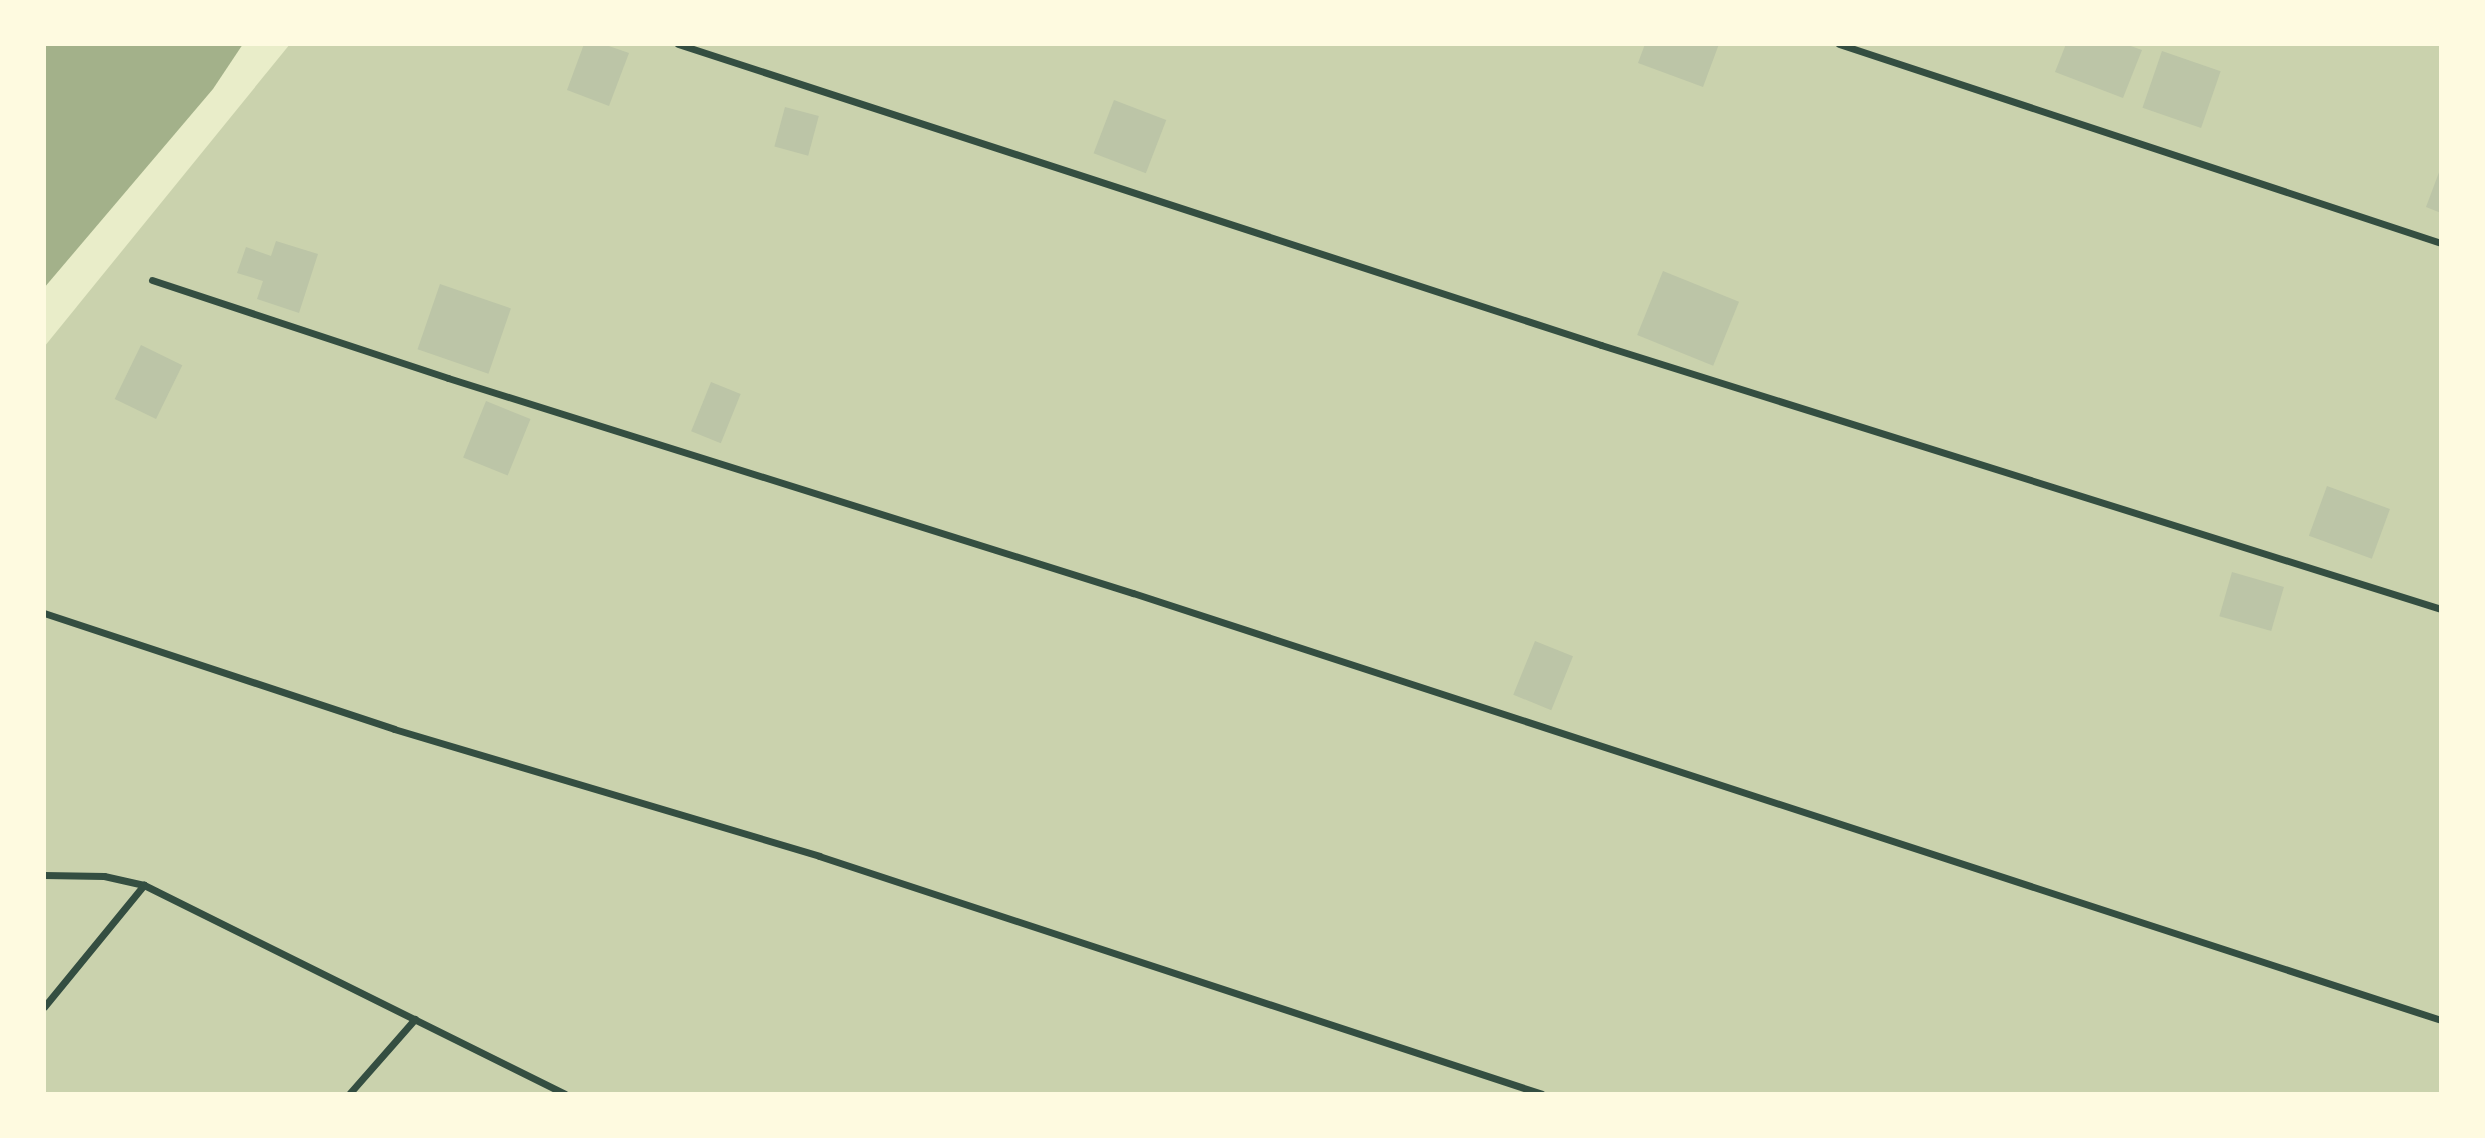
<!DOCTYPE html>
<style>
body{margin:0}
#map{position:relative;width:2485px;height:1138px;overflow:hidden;background:#e9edc9;font-family:Commissioner,sans-serif}
div>[style]{position:absolute}
.green>*{inset:0;background:#cad2ad}
.water>*{inset:0;background:#a3b18a}
.building>*{inset:0;background:#bcc5a7;transform-origin:0 0}
.minor>*{height:7px;margin:-3.5px;padding:0 3.5px;transform-origin:3.5px;border-radius:3.5px;background:#344e41}
span{translate:-50% -50%;white-space:nowrap;text-align:center;line-height:1.15;-webkit-text-stroke:6px #fefae0;paint-order:stroke}
.frame{position:absolute;inset:0;border:46px solid #fefae0;pointer-events:none}
</style>
<div id="map">
<div class="green">
<i style="clip-path:polygon(290px 44px,2441px 44px,2441px 1094px,44px 1094px,44px 347px)"></i>
</div>
<div class="water">
<i style="clip-path:polygon(44px 44px,243px 44px,213px 89px,44px 288px)"></i>
</div>
<div class="building">
<i style="clip-path:polygon(584px 44px,603px 44px,629px 53px,609px 106px,567px 90px)"></i>
<i style="clip-path:polygon(1645px 44px,1719px 44px,1703px 87px,1638px 63px)"></i>
<i style="clip-path:polygon(2066px 44px,2125px 44px,2142px 50px,2123px 98px,2055px 72px)"></i>
<i style="left:2162px;top:51px;width:62px;height:60px;rotate:19deg"></i>
<i style="left:1114px;top:100px;width:56px;height:57px;rotate:21deg"></i>
<i style="left:785px;top:107px;width:35px;height:41px;rotate:15deg"></i>
<i style="clip-path:polygon(2441px 167px,2441px 213px,2426px 207px)"></i>
<i style="clip-path:polygon(276px 241px,318px 254px,299px 313px,257px 299px,263px 281px,237px 273px,246px 247px,271px 256px)"></i>
<i style="left:1663px;top:271px;width:82px;height:69px;rotate:22deg"></i>
<i style="left:440px;top:284px;width:75px;height:69px;rotate:19deg"></i>
<i style="left:141px;top:345px;width:46px;height:60px;rotate:26deg"></i>
<i style="left:711px;top:382px;width:32px;height:53px;rotate:22deg"></i>
<i style="left:486px;top:401px;width:48px;height:61px;rotate:22deg"></i>
<i style="left:2327px;top:486px;width:67px;height:53px;rotate:20deg"></i>
<i style="left:2232px;top:572px;width:54px;height:46px;rotate:16deg"></i>
<i style="left:1535px;top:641px;width:41px;height:58px;rotate:22deg"></i>
</div>
<div class="minor">
<i style="left:678px;top:44px;width:971px;rotate:18.06deg"></i>
<i style="left:1601px;top:345px;width:881px;rotate:17.45deg"></i>
<i style="left:1839px;top:44px;width:634px;rotate:18.29deg"></i>
<i style="left:152px;top:280px;width:312px;rotate:18.3deg"></i>
<i style="left:448px;top:378px;width:718px;rotate:17.43deg"></i>
<i style="left:1133px;top:593px;width:1376px;rotate:18.08deg"></i>
<i style="left:44px;top:613px;width:369px;rotate:18.3deg"></i>
<i style="left:394px;top:729px;width:444px;rotate:16.6deg"></i>
<i style="left:819px;top:856px;width:761px;rotate:18.22deg"></i>
<i style="left:44px;top:875px;width:60px;rotate:1deg"></i>
<i style="left:104px;top:876px;width:41px;rotate:12.7deg"></i>
<i style="left:144px;top:885px;width:470px;rotate:26.4deg"></i>
<i style="left:44px;top:1007px;width:158px;rotate:-50.7deg"></i>
<i style="left:349px;top:1094px;width:100px;rotate:-48.7deg"></i>
</div>
<div class="frame"></div>
</div>
